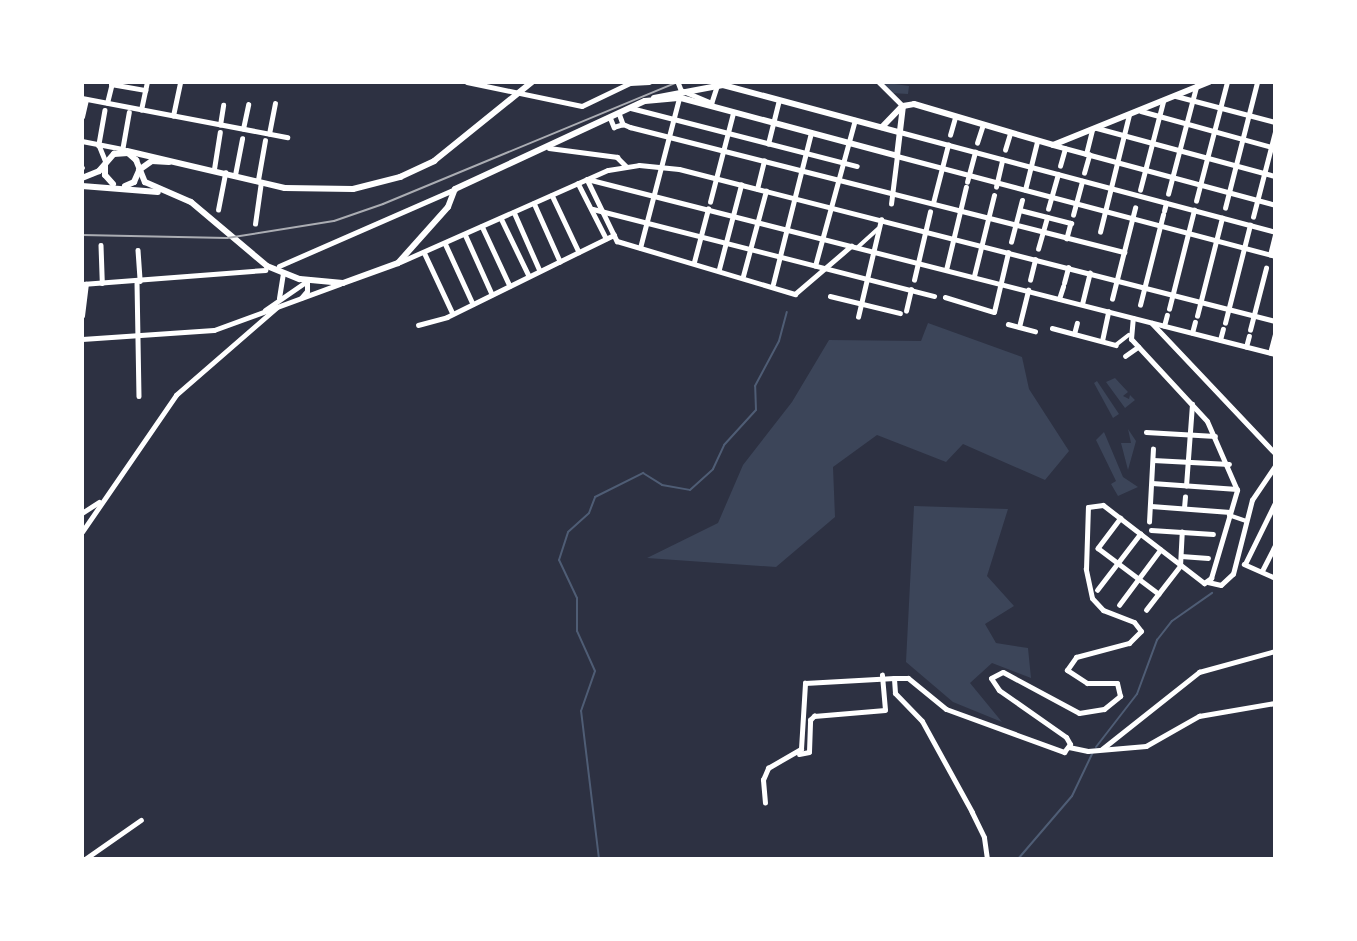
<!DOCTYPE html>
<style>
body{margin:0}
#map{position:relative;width:1357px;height:941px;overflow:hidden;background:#2d3142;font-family:"Libre Baskerville",serif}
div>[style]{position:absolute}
.green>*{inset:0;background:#3c4559}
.stream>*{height:2px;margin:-1px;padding:0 1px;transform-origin:1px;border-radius:1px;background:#4f5d75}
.pedestrian>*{height:3.5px;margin:-1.75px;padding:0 1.75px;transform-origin:1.75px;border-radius:1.75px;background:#fff}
.minor>*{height:4.5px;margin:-2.25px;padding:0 2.25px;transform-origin:2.25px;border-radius:2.25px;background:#fff}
.tertiary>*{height:5px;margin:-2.5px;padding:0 2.5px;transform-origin:2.5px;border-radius:2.5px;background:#fff}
.secondary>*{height:6px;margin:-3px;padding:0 3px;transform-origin:3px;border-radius:3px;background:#fff}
.rail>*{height:2px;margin:-1px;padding:0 1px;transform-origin:1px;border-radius:1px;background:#abadb3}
span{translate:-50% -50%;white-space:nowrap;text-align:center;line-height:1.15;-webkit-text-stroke:7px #fff;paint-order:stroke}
.frame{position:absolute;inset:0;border:84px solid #fff;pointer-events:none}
</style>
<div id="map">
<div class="green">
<i style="clip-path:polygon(881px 82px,909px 86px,908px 94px,891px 93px)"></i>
<i style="clip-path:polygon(928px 323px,1022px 357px,1029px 389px,1069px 451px,1045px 480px,963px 444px,946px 462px,877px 435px,833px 467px,835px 517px,776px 567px,647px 558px,718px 523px,743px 465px,792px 402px,829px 340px,921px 341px)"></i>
<i style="clip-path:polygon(1115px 378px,1128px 392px,1123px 396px,1129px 399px,1130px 395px,1135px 400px,1125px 408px,1106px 382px)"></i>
<i style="clip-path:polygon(1097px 381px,1119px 414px,1113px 418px,1094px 383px)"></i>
<i style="clip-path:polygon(1128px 429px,1136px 441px,1128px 470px,1121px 443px,1131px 443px)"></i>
<i style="clip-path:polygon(1104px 432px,1123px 477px,1138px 487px,1118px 496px,1111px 484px,1116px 481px,1096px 440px)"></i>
<i style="clip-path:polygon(914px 506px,1008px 509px,987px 576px,1014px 606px,985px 624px,996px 643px,1028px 648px,1031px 678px,992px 663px,970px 683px,1002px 722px,953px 702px,906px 662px)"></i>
</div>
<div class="stream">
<i style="left:1096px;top:747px;width:67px;rotate:-52.3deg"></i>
<i style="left:1137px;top:694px;width:58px;rotate:-69.7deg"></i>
<i style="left:1157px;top:640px;width:24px;rotate:-52deg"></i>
<i style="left:1172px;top:621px;width:49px;rotate:-35deg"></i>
<i style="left:599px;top:859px;width:149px;rotate:-96.9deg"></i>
<i style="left:581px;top:711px;width:42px;rotate:-70.7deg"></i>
<i style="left:595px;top:671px;width:44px;rotate:-114.2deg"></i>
<i style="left:577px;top:631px;width:33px;rotate:-90deg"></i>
<i style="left:577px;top:598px;width:42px;rotate:-115.3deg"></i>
<i style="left:559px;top:560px;width:29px;rotate:-72deg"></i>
<i style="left:568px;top:532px;width:28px;rotate:-42deg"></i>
<i style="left:589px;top:513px;width:17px;rotate:-69deg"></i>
<i style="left:595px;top:497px;width:54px;rotate:-26.6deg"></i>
<i style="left:643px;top:473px;width:22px;rotate:32deg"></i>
<i style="left:662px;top:485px;width:28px;rotate:10deg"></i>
<i style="left:690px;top:490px;width:31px;rotate:-42deg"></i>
<i style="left:713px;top:469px;width:26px;rotate:-65deg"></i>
<i style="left:724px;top:445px;width:47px;rotate:-47.6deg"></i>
<i style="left:756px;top:410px;width:24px;rotate:-92deg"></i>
<i style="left:755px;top:386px;width:51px;rotate:-61.9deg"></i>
<i style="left:779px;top:341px;width:30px;rotate:-75deg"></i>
<i style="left:1018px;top:859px;width:83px;rotate:-49.4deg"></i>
<i style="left:1072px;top:796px;width:49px;rotate:-64.5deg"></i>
</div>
<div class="pedestrian">
<i style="left:858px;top:247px;width:27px;rotate:-42deg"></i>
<i style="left:1116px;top:345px;width:16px;rotate:-38deg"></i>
<i style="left:1229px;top:515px;width:18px;rotate:19deg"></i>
</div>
<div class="minor">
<i style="left:467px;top:82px;width:117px;rotate:11.8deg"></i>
<i style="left:582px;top:106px;width:55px;rotate:-25.6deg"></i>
<i style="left:678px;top:82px;width:9px;rotate:69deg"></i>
<i style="left:681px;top:90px;width:33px;rotate:23deg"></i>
<i style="left:879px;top:82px;width:34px;rotate:45deg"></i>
<i style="left:630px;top:83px;width:19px;rotate:-3deg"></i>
<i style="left:111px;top:84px;width:35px;rotate:10deg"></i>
<i style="left:1176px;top:96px;width:102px;rotate:14.7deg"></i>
<i style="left:82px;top:98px;width:209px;rotate:10.8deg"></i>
<i style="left:107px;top:103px;width:21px;rotate:-76deg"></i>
<i style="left:711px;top:104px;width:20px;rotate:-72deg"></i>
<i style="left:631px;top:108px;width:233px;rotate:14.4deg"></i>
<i style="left:105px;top:110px;width:36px;rotate:100deg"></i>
<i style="left:99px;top:145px;width:18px;rotate:68deg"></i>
<i style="left:141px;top:110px;width:29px;rotate:-78deg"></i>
<i style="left:1141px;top:111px;width:139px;rotate:15.4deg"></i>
<i style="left:619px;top:113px;width:12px;rotate:70deg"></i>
<i style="left:623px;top:124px;width:8px;rotate:23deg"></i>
<i style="left:630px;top:127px;width:510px;rotate:14.2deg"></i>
<i style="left:173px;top:116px;width:35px;rotate:-78deg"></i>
<i style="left:82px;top:117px;width:18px;rotate:-77deg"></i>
<i style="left:610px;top:117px;width:11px;rotate:68deg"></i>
<i style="left:614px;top:127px;width:9px;rotate:-18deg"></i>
<i style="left:220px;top:125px;width:20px;rotate:-81deg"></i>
<i style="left:1097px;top:128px;width:184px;rotate:15.1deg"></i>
<i style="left:243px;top:129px;width:25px;rotate:-78deg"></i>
<i style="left:900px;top:132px;width:388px;rotate:14.9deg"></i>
<i style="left:269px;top:134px;width:31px;rotate:-79deg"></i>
<i style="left:950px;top:135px;width:19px;rotate:-74deg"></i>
<i style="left:82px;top:141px;width:42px;rotate:11deg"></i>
<i style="left:977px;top:143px;width:19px;rotate:-72deg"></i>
<i style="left:768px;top:144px;width:45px;rotate:-76deg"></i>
<i style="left:549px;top:148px;width:69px;rotate:7.5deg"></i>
<i style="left:617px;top:157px;width:13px;rotate:45deg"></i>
<i style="left:1005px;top:150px;width:17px;rotate:-73deg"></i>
<i style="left:122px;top:151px;width:39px;rotate:-80deg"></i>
<i style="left:1060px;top:166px;width:18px;rotate:-74deg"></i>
<i style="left:82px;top:168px;width:1px"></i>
<i style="left:214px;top:169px;width:37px;rotate:-81deg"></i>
<i style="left:1084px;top:173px;width:19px;rotate:-74deg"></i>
<i style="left:235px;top:175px;width:37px;rotate:-79deg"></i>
<i style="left:587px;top:179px;width:69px;rotate:64.2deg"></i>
<i style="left:617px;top:241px;width:186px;rotate:16.6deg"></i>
<i style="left:795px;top:294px;width:74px;rotate:-40.6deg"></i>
<i style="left:258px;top:180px;width:40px;rotate:-80deg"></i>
<i style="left:967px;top:182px;width:31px;rotate:-75deg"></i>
<i style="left:578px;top:183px;width:62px;rotate:63deg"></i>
<i style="left:996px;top:187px;width:28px;rotate:-77deg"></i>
<i style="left:757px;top:189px;width:29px;rotate:-76deg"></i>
<i style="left:1025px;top:190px;width:49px;rotate:-76deg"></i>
<i style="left:1140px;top:190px;width:91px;rotate:-75.4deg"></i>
<i style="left:1168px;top:194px;width:111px;rotate:-75.3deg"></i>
<i style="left:552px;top:195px;width:63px;rotate:64.7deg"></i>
<i style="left:1196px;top:201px;width:123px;rotate:-75.4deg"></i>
<i style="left:710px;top:202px;width:92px;rotate:-75.5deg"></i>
<i style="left:534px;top:203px;width:64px;rotate:65.9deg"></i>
<i style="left:933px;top:203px;width:60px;rotate:-75.5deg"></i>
<i style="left:891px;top:204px;width:48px;rotate:-82.9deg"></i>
<i style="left:897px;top:156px;width:391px;rotate:14.8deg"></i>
<i style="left:1225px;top:208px;width:130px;rotate:-75.7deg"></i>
<i style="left:593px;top:209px;width:352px;rotate:14.3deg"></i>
<i style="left:1048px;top:209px;width:36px;rotate:-74deg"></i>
<i style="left:218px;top:210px;width:38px;rotate:-79deg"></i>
<i style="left:1020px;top:210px;width:53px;rotate:14.3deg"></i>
<i style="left:1071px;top:223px;width:16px;rotate:105deg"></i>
<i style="left:1164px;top:211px;width:8px;rotate:-76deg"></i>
<i style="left:514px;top:212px;width:64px;rotate:66.2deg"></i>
<i style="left:1073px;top:215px;width:35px;rotate:-75deg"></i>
<i style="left:1253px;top:217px;width:88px;rotate:-75.5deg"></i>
<i style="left:501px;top:218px;width:64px;rotate:64.2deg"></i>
<i style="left:255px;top:224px;width:42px;rotate:-81.9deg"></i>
<i style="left:482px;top:226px;width:66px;rotate:65deg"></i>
<i style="left:1100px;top:232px;width:121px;rotate:-76.1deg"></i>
<i style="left:465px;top:234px;width:66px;rotate:65.8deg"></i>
<i style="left:1011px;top:242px;width:43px;rotate:-75.3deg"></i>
<i style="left:445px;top:243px;width:67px;rotate:65.3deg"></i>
<i style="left:101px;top:245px;width:38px;rotate:88deg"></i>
<i style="left:640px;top:248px;width:155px;rotate:-75.4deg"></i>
<i style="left:1038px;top:249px;width:33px;rotate:-74deg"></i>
<i style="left:138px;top:250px;width:31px;rotate:86deg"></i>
<i style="left:424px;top:252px;width:68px;rotate:64.9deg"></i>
<i style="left:1270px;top:255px;width:21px;rotate:-76deg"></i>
<i style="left:694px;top:262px;width:55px;rotate:-75.2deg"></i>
<i style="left:815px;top:266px;width:151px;rotate:-74.7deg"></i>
<i style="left:719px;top:269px;width:87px;rotate:-75.3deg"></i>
<i style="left:946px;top:270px;width:85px;rotate:-76.5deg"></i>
<i style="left:743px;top:276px;width:88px;rotate:-74.9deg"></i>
<i style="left:974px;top:276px;width:83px;rotate:-76.1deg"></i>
<i style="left:914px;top:280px;width:70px;rotate:-76.8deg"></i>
<i style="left:1030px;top:280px;width:21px;rotate:-76deg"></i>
<i style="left:137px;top:282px;width:114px;rotate:89deg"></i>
<i style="left:1064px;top:283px;width:16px;rotate:-75deg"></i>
<i style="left:773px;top:284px;width:156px;rotate:-75.9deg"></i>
<i style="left:830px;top:296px;width:72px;rotate:13.7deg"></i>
<i style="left:945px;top:297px;width:51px;rotate:17deg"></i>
<i style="left:994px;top:312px;width:61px;rotate:-76.7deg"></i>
<i style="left:1059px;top:299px;width:13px;rotate:-72deg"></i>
<i style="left:1112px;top:299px;width:94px;rotate:-75.8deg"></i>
<i style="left:1082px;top:304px;width:32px;rotate:-76deg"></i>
<i style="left:1140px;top:305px;width:93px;rotate:-75.7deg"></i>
<i style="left:1169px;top:309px;width:102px;rotate:-75.8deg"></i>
<i style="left:906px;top:311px;width:22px;rotate:-77deg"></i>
<i style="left:82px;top:316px;width:32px;rotate:-83deg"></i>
<i style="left:1197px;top:316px;width:101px;rotate:-75.7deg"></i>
<i style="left:858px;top:317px;width:100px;rotate:-76.7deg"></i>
<i style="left:1152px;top:323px;width:179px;rotate:46.6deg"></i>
<i style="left:1225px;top:323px;width:101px;rotate:-75.7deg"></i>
<i style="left:1008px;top:324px;width:28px;rotate:15deg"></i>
<i style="left:418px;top:325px;width:30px;rotate:-15deg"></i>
<i style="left:447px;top:317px;width:186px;rotate:-26.2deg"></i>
<i style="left:1164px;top:326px;width:11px;rotate:-75deg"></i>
<i style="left:1019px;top:327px;width:38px;rotate:-76deg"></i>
<i style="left:1052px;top:328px;width:66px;rotate:14.9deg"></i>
<i style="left:1250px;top:330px;width:64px;rotate:-75.5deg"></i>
<i style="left:1192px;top:333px;width:11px;rotate:-75deg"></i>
<i style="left:1074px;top:334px;width:11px;rotate:-75deg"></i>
<i style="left:1220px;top:340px;width:11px;rotate:-75deg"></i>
<i style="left:1102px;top:341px;width:30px;rotate:-78deg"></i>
<i style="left:1246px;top:347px;width:11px;rotate:-75deg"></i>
<i style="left:1270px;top:353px;width:20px;rotate:-75deg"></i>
<i style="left:1125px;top:356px;width:16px;rotate:-35deg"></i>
<i style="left:1146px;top:432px;width:69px;rotate:3.3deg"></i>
<i style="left:1153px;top:460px;width:76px;rotate:3deg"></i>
<i style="left:1152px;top:483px;width:85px;rotate:4deg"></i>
<i style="left:1186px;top:486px;width:82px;rotate:-85.8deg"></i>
<i style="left:1151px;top:506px;width:79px;rotate:4.3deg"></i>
<i style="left:1184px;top:508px;width:11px;rotate:-85deg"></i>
<i style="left:82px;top:513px;width:20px;rotate:-33deg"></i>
<i style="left:1121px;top:518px;width:38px;rotate:127deg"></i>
<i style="left:1098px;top:548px;width:76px;rotate:37deg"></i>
<i style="left:1149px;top:522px;width:73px;rotate:-86.9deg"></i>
<i style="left:1151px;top:530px;width:62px;rotate:3.7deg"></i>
<i style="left:82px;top:532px;width:166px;rotate:-55.5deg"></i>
<i style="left:176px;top:395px;width:133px;rotate:-41deg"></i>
<i style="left:1181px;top:556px;width:27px;rotate:4deg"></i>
<i style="left:1244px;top:564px;width:34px;rotate:24deg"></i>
<i style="left:1245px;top:564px;width:68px;rotate:-63.8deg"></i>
<i style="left:1262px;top:571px;width:28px;rotate:-63deg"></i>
<i style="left:1208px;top:582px;width:13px;rotate:13deg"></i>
<i style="left:1221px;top:585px;width:16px;rotate:-43deg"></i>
<i style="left:1233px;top:574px;width:76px;rotate:-75.6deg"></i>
<i style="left:1252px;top:500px;width:41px;rotate:-55.9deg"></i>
<i style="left:1097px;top:590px;width:71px;rotate:-52.5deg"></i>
<i style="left:1119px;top:605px;width:69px;rotate:-53.3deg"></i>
<i style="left:1146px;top:610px;width:56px;rotate:-52.3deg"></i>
<i style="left:1180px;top:566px;width:34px;rotate:-87deg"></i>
<i style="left:1069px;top:747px;width:19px;rotate:12deg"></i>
<i style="left:1088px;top:751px;width:58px;rotate:-4.9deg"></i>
<i style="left:1146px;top:746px;width:61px;rotate:-29.5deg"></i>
<i style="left:1199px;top:716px;width:77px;rotate:-9.7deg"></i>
<i style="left:1102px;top:749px;width:124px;rotate:-38.4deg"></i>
<i style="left:1199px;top:672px;width:79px;rotate:-15.4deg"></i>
<i style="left:799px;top:754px;width:10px;rotate:-11deg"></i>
<i style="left:809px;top:752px;width:32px;rotate:-88deg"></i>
<i style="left:810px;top:720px;width:6px;rotate:-45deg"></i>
<i style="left:814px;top:716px;width:71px;rotate:-4.8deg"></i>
<i style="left:885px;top:710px;width:35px;rotate:-95deg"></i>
<i style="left:765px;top:803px;width:23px;rotate:-95deg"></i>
<i style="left:763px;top:780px;width:13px;rotate:-67deg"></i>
<i style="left:768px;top:768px;width:38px;rotate:-30deg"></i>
<i style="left:801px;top:749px;width:66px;rotate:-86.5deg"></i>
<i style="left:805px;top:683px;width:89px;rotate:-3.2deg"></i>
<i style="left:85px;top:859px;width:68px;rotate:-34.9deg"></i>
</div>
<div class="tertiary">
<i style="left:1053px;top:145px;width:230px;rotate:15.1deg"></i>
<i style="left:1086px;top:154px;width:25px;rotate:-76deg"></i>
<i style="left:587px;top:179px;width:710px;rotate:14.27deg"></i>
<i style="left:400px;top:262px;width:227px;rotate:-23.9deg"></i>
<i style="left:608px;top:170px;width:31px;rotate:-9deg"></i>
<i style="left:639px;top:165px;width:40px;rotate:5.7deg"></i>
<i style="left:679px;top:169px;width:615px;rotate:14.31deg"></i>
<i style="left:279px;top:266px;width:192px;rotate:-23.6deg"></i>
<i style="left:82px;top:284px;width:184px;rotate:-4.4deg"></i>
<i style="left:279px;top:298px;width:24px;rotate:-81deg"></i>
<i style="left:265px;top:310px;width:51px;rotate:-34.6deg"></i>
<i style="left:307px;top:281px;width:10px;rotate:90deg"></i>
<i style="left:307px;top:291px;width:9px;rotate:131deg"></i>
<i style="left:82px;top:339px;width:132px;rotate:-3.9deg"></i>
<i style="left:214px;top:330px;width:134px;rotate:-20.1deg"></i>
<i style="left:987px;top:859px;width:22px;rotate:-98deg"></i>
<i style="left:984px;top:837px;width:28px;rotate:-116deg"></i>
<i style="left:972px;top:812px;width:104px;rotate:-118.8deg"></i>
<i style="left:922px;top:721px;width:39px;rotate:-134deg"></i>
<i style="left:895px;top:693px;width:15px;rotate:-94deg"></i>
<i style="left:894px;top:678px;width:14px"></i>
<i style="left:908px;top:678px;width:49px;rotate:39.2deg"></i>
<i style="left:946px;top:709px;width:126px;rotate:20deg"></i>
<i style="left:1064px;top:752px;width:10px;rotate:-53deg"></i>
<i style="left:1070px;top:744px;width:8px;rotate:-120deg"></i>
<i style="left:1066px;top:737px;width:82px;rotate:-145deg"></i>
<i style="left:999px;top:690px;width:14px;rotate:-124deg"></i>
<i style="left:991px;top:678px;width:13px;rotate:-27deg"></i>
<i style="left:1003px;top:672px;width:86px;rotate:28.3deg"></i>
<i style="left:1079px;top:713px;width:25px;rotate:-9deg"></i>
<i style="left:1104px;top:709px;width:21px;rotate:-39deg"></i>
<i style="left:1120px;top:696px;width:13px;rotate:-103deg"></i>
<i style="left:1117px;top:683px;width:30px;rotate:180deg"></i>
<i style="left:1087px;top:683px;width:24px;rotate:-147deg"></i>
<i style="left:1067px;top:670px;width:16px;rotate:-55deg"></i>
<i style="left:1076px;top:657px;width:55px;rotate:-14.8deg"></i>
<i style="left:1129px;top:643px;width:17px;rotate:-45deg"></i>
<i style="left:1141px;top:631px;width:11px;rotate:-128deg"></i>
<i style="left:1134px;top:622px;width:33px;rotate:-159deg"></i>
<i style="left:1103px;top:610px;width:16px;rotate:-133deg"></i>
<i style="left:1092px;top:598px;width:30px;rotate:-102deg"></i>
<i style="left:1086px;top:569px;width:62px;rotate:-88.2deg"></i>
<i style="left:1088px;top:507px;width:15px;rotate:-8deg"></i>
<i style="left:1103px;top:505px;width:128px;rotate:37.7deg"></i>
<i style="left:1204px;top:583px;width:9px;rotate:-36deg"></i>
<i style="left:1211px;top:578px;width:92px;rotate:-73.5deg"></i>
<i style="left:1237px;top:490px;width:75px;rotate:-113.5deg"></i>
<i style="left:1207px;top:421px;width:112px;rotate:-132.8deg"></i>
<i style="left:1131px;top:339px;width:21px;rotate:-85deg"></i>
</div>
<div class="secondary">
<i style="left:654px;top:98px;width:70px;rotate:-10.7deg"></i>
<i style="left:723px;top:85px;width:181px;rotate:15deg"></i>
<i style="left:903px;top:106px;width:11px;rotate:-10deg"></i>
<i style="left:914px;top:104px;width:145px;rotate:16.4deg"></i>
<i style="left:1053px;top:145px;width:168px;rotate:-22deg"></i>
<i style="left:882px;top:127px;width:28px;rotate:-46deg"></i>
<i style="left:127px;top:151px;width:162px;rotate:13.2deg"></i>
<i style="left:285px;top:188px;width:68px;rotate:0.8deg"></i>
<i style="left:353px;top:189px;width:49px;rotate:-14.3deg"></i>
<i style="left:400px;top:177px;width:38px;rotate:-25deg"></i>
<i style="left:434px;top:161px;width:126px;rotate:-38.9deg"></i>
<i style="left:105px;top:165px;width:10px;rotate:90deg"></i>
<i style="left:105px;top:175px;width:12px;rotate:48deg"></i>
<i style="left:139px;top:170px;width:16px;rotate:-35deg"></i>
<i style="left:152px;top:161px;width:17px;rotate:3deg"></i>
<i style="left:82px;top:178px;width:18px;rotate:-22deg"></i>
<i style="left:99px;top:171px;width:23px;rotate:-49deg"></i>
<i style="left:114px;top:154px;width:14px;rotate:-4deg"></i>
<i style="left:128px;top:153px;width:11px;rotate:41deg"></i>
<i style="left:136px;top:160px;width:24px;rotate:68deg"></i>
<i style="left:145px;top:182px;width:50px;rotate:23.5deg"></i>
<i style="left:191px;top:202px;width:99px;rotate:40.1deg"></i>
<i style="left:267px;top:266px;width:35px;rotate:22deg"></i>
<i style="left:300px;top:279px;width:43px;rotate:5.3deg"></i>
<i style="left:343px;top:283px;width:59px;rotate:-20deg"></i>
<i style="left:398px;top:263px;width:75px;rotate:-48.2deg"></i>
<i style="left:448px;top:207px;width:19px;rotate:-69deg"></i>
<i style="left:455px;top:189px;width:209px;rotate:-24.9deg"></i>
<i style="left:645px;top:101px;width:36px;rotate:-5deg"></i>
<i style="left:681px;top:98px;width:224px;rotate:15deg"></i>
<i style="left:897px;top:156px;width:50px;rotate:-83.2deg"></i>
<i style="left:82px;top:186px;width:76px;rotate:4.5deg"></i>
<i style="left:125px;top:186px;width:10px;rotate:-24deg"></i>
<i style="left:134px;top:182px;width:12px;rotate:-66deg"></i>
</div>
<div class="rail">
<i style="left:82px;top:235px;width:145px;rotate:1.2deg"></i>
<i style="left:227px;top:238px;width:108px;rotate:-9deg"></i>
<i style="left:334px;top:221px;width:52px;rotate:-19.1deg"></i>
<i style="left:383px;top:204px;width:318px;rotate:-22.5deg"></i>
</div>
<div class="frame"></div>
</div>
